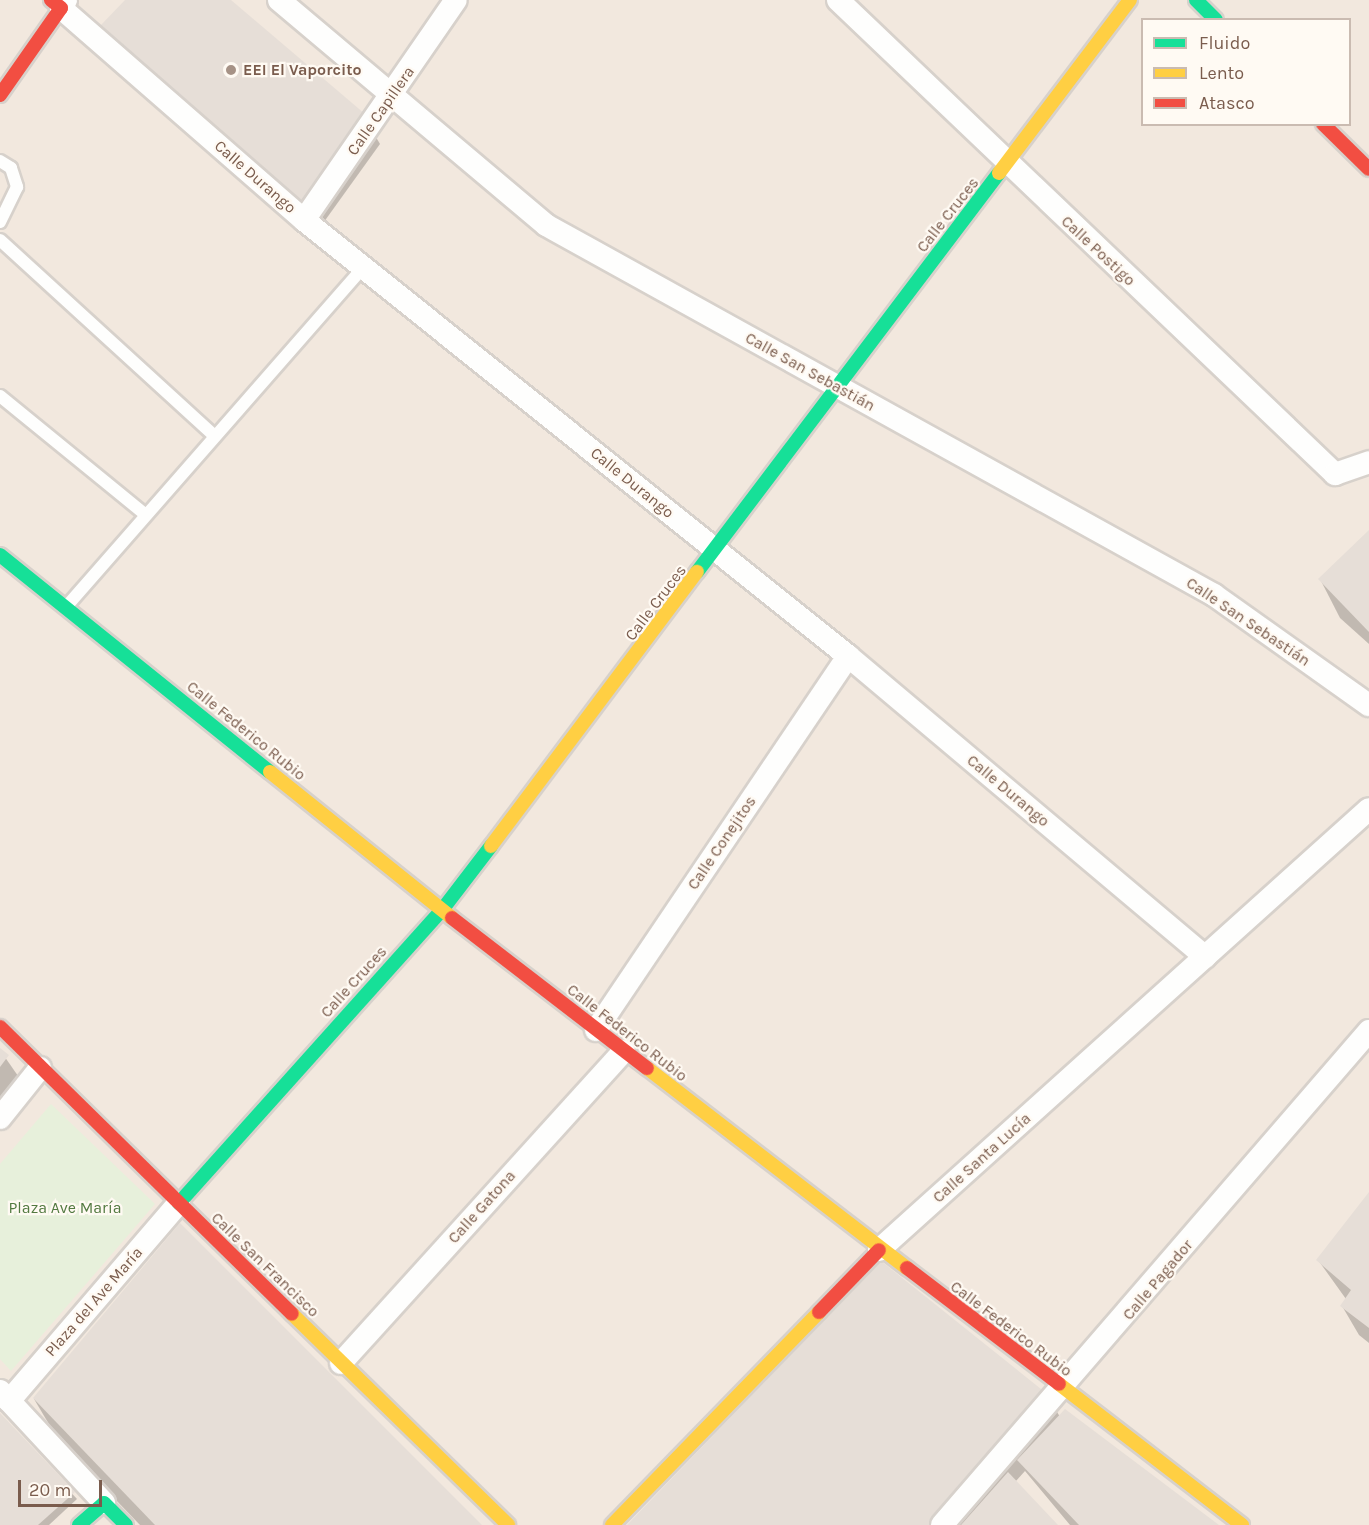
<!DOCTYPE html>
<meta charset="utf-8">
<style>
body{margin:0}
#map{position:relative;width:1369px;height:1525px;overflow:hidden;background:#f9f5f0;font-family:Karla,sans-serif}
div>[style]{position:absolute}
.residential>*{inset:0;background:#f2e8de}
.green>*{inset:0;background:#e7f0db}
.shadow>*{inset:0;background:#0003}
.building>*{inset:0;background:#e6ded7}
.roads{filter:drop-shadow(2px 0 #d7d1cb) drop-shadow(-2px 0 #d7d1cb) drop-shadow(0 2px #d7d1cb) drop-shadow(0 -2px #d7d1cb)}
.lane>*{height:12px;margin:-6px;padding:0 6px;transform-origin:6px;border-radius:6px;background:#fefefd}
.street>*{height:22px;margin:-11px;padding:0 11px;transform-origin:11px;border-radius:11px;background:#fefefd}
.fast>*{height:14px;margin:-7px;padding:0 7px;transform-origin:7px;border-radius:7px;background:#16e098}
.slow>*{height:14px;margin:-7px;padding:0 7px;transform-origin:7px;border-radius:7px;background:#ffcf43}
.jam>*{height:14px;margin:-7px;padding:0 7px;transform-origin:7px;border-radius:7px;background:#f24e42}
.dots>*{width:16px;height:16px;translate:-50% -50%;box-sizing:border-box;border:3px solid #fffaf3;border-radius:50%}
span{translate:-50% -50%;white-space:nowrap;text-align:center;line-height:1.15;-webkit-text-stroke:4.5px #fffaf3;paint-order:stroke}
.poi-label{font-size:16px;color:#7a5c4d;font-weight:700}
.left{translate:0 -50%;text-align:left}
.street-label{font-size:16px;color:#7a5c4d}
.park-label{font-size:16px;color:#537a41}
.legend{position:absolute;left:1141px;top:18px;width:210px;height:108px;box-sizing:border-box;background:#fffaf3;border:2px solid #cabbb1;margin:0;padding:8px 10px;list-style:none;font-size:18px;color:#7a5c4d}
.legend li{display:flex;align-items:center;gap:12px;height:30px}
.legend b{width:30px;border:2px solid #cabbb1}
.scale{position:absolute;left:18px;top:1480px;width:84px;height:27px;box-sizing:border-box;border:3px solid #7a5c4d;border-top:0;padding-left:8px;font-size:18px;line-height:21px;white-space:nowrap;color:#7a5c4d;-webkit-text-stroke:4px #fffaf3;paint-order:stroke}
</style>
<div id="map">
<div class="residential">
<i style="clip-path:polygon(evenodd,0 0,1369px 0,1369px 1525px,0 1525px,0 0,1142px 20px,1350px 20px,1350px 124px,1142px 124px,1142px 20px)"></i>
</div>
<div class="green">
<i style="clip-path:polygon(51px 1104px,155px 1204px,11px 1371px,0 1359px,0 1164px)"></i>
</div>
<div class="shadow">
<i style="clip-path:polygon(127px 0,228px 0,363px 115px,380px 144px,316px 233px,119px 56px,102px 27px)"></i>
<i style="clip-path:polygon(1369px 532px,1369px 644px,1340px 618px,1320px 579px)"></i>
<i style="clip-path:polygon(0 1050px,25px 1086px,0 1117px)"></i>
<i style="clip-path:polygon(1369px 1195px,1369px 1343px,1359px 1335px,1342px 1306px,1346px 1299px,1318px 1260px)"></i>
<i style="clip-path:polygon(1049px 1398px,1060px 1417px,1217px 1525px,1070px 1525px,1025px 1471px,1015px 1482px,1056px 1525px,629px 1525px)"></i>
<i style="clip-path:polygon(34px 1399px,480px 1525px,140px 1525px,59px 1441px)"></i>
<i style="clip-path:polygon(0 1415px,77px 1499px,49px 1525px,0 1525px)"></i>
</div>
<div class="building">
<i style="clip-path:polygon(125px 0,231px 0,365px 114px,298px 205px,100px 26px)"></i>
<i style="clip-path:polygon(1369px 530px,1369px 632px,1318px 579px)"></i>
<i style="clip-path:polygon(0 1048px,9px 1055px,0 1067px)"></i>
<i style="clip-path:polygon(1369px 1192px,1369px 1328px,1340px 1306px,1351px 1290px,1316px 1260px)"></i>
<i style="clip-path:polygon(180px 1223px,482px 1525px,155px 1525px,33px 1398px)"></i>
<i style="clip-path:polygon(881px 1261px,1051px 1397px,930px 1525px,627px 1525px)"></i>
<i style="clip-path:polygon(1065px 1409px,1219px 1525px,1079px 1525px,1017px 1460px)"></i>
<i style="clip-path:polygon(0 1413px,75px 1492px,38px 1525px,0 1525px)"></i>
<i style="clip-path:polygon(1008px 1472px,1058px 1525px,961px 1525px)"></i>
</div>
<div class="roads">
<div class="lane">
<i style="left:0;top:161px;width:13px;rotate:32deg"></i>
<i style="left:11px;top:168px;width:20px;rotate:72deg"></i>
<i style="left:17px;top:187px;width:39px;rotate:116deg"></i>
<i style="left:0;top:240px;width:291px;rotate:42.4deg"></i>
<i style="left:0;top:396px;width:188px;rotate:39.2deg"></i>
<i style="left:66px;top:607px;width:451px;rotate:-48.8deg"></i>
</div>
<div class="street">
<i style="left:66px;top:0;width:9px;rotate:122deg"></i>
<i style="left:61px;top:8px;width:322px;rotate:41.1deg"></i>
<i style="left:304px;top:220px;width:697px;rotate:38.71deg"></i>
<i style="left:848px;top:656px;width:467px;rotate:40.1deg"></i>
<i style="left:279px;top:0;width:349px;rotate:40.1deg"></i>
<i style="left:546px;top:225px;width:764px;rotate:28.98deg"></i>
<i style="left:1214px;top:595px;width:190px;rotate:35.4deg"></i>
<i style="left:838px;top:0;width:687px;rotate:43.64deg"></i>
<i style="left:1335px;top:474px;width:36px;rotate:-19deg"></i>
<i style="left:304px;top:220px;width:267px;rotate:-55.4deg"></i>
<i style="left:596px;top:1030px;width:451px;rotate:-56deg"></i>
<i style="left:0;top:1118px;width:64px;rotate:-51.3deg"></i>
<i style="left:879px;top:1250px;width:659px;rotate:-41.99deg"></i>
<i style="left:341px;top:1363px;width:421px;rotate:-47.8deg"></i>
<i style="left:0;top:1391px;width:153px;rotate:47.1deg"></i>
<i style="left:9px;top:1401px;width:261px;rotate:-49.4deg"></i>
<i style="left:942px;top:1525px;width:653px;rotate:-49.16deg"></i>
</div>
<div class="fast">
<i style="left:1196px;top:0;width:28px;rotate:45deg"></i>
<i style="left:0;top:555px;width:346px;rotate:38.8deg"></i>
<i style="left:697px;top:572px;width:500px;rotate:-52.88deg"></i>
<i style="left:179px;top:1203px;width:394px;rotate:-48.1deg"></i>
<i style="left:442px;top:910px;width:81px;rotate:-52.6deg"></i>
<i style="left:79px;top:1525px;width:33px;rotate:-41deg"></i>
<i style="left:104px;top:1503px;width:31px;rotate:45deg"></i>
</div>
<div class="slow">
<i style="left:999px;top:173px;width:217px;rotate:-52.9deg"></i>
<i style="left:270px;top:772px;width:233px;rotate:38.7deg"></i>
<i style="left:491px;top:846px;width:343px;rotate:-53.1deg"></i>
<i style="left:647px;top:1068px;width:328px;rotate:37.6deg"></i>
<i style="left:292px;top:1314px;width:302px;rotate:44.3deg"></i>
<i style="left:1059px;top:1384px;width:231px;rotate:37.6deg"></i>
<i style="left:612px;top:1525px;width:297px;rotate:-45.8deg"></i>
</div>
<div class="jam">
<i style="left:0;top:95px;width:106px;rotate:-55deg"></i>
<i style="left:61px;top:8px;width:13px;rotate:-141deg"></i>
<i style="left:1323px;top:124px;width:64px;rotate:44.4deg"></i>
<i style="left:452px;top:918px;width:246px;rotate:37.6deg"></i>
<i style="left:0;top:1027px;width:409px;rotate:44.5deg"></i>
<i style="left:907px;top:1268px;width:191px;rotate:37.3deg"></i>
<i style="left:819px;top:1312px;width:86px;rotate:-45.9deg"></i>
</div>
</div>
<div class="dots">
<i style="left:231px;top:70px;background:#a69286"></i>
</div>
<div class="poi-label">
<span class="left" style="left:243px;top:70px">EEI El Vaporcito</span>
</div>
<div class="street-label">
<span style="left:381px;top:111px;rotate:-55deg">Calle Capillera</span>
<span style="left:255px;top:177px;rotate:41deg">Calle Durango</span>
<span style="left:948px;top:215px;rotate:-52deg">Calle Cruces</span>
<span style="left:1098px;top:251px;rotate:43deg">Calle Postigo</span>
<span style="left:810px;top:372px;rotate:29deg">Calle San Sebastián</span>
<span style="left:632px;top:483px;rotate:39deg">Calle Durango</span>
<span style="left:656px;top:603px;rotate:-53deg">Calle Cruces</span>
<span style="left:1248px;top:622px;rotate:34deg">Calle San Sebastián</span>
<span style="left:246px;top:731px;rotate:39deg">Calle Federico Rubio</span>
<span style="left:1008px;top:791px;rotate:40deg">Calle Durango</span>
<span style="left:722px;top:843px;rotate:-56deg">Calle Conejitos</span>
<span style="left:354px;top:982px;rotate:-48deg">Calle Cruces</span>
<span style="left:627px;top:1033px;rotate:38deg">Calle Federico Rubio</span>
<span style="left:982px;top:1158px;rotate:-42deg">Calle Santa Lucía</span>
<span style="left:482px;top:1207px;rotate:-48deg">Calle Gatona</span>
<span style="left:265px;top:1265px;rotate:44deg">Calle San Francisco</span>
<span style="left:1158px;top:1280px;rotate:-50deg">Calle Pagador</span>
<span style="left:94px;top:1302px;rotate:-49deg">Plaza del Ave María</span>
<span style="left:1011px;top:1329px;rotate:37deg">Calle Federico Rubio</span>
</div>
<div class="park-label">
<span style="left:65px;top:1208px">Plaza Ave María</span>
</div>
<ul class="legend">
<li><b style="height:8px;background:#16e098"></b>Fluido</li>
<li><b style="height:8px;background:#ffcf43"></b>Lento</li>
<li><b style="height:8px;background:#f24e42"></b>Atasco</li>
</ul>
<div class="scale">20 m</div>
</div>
